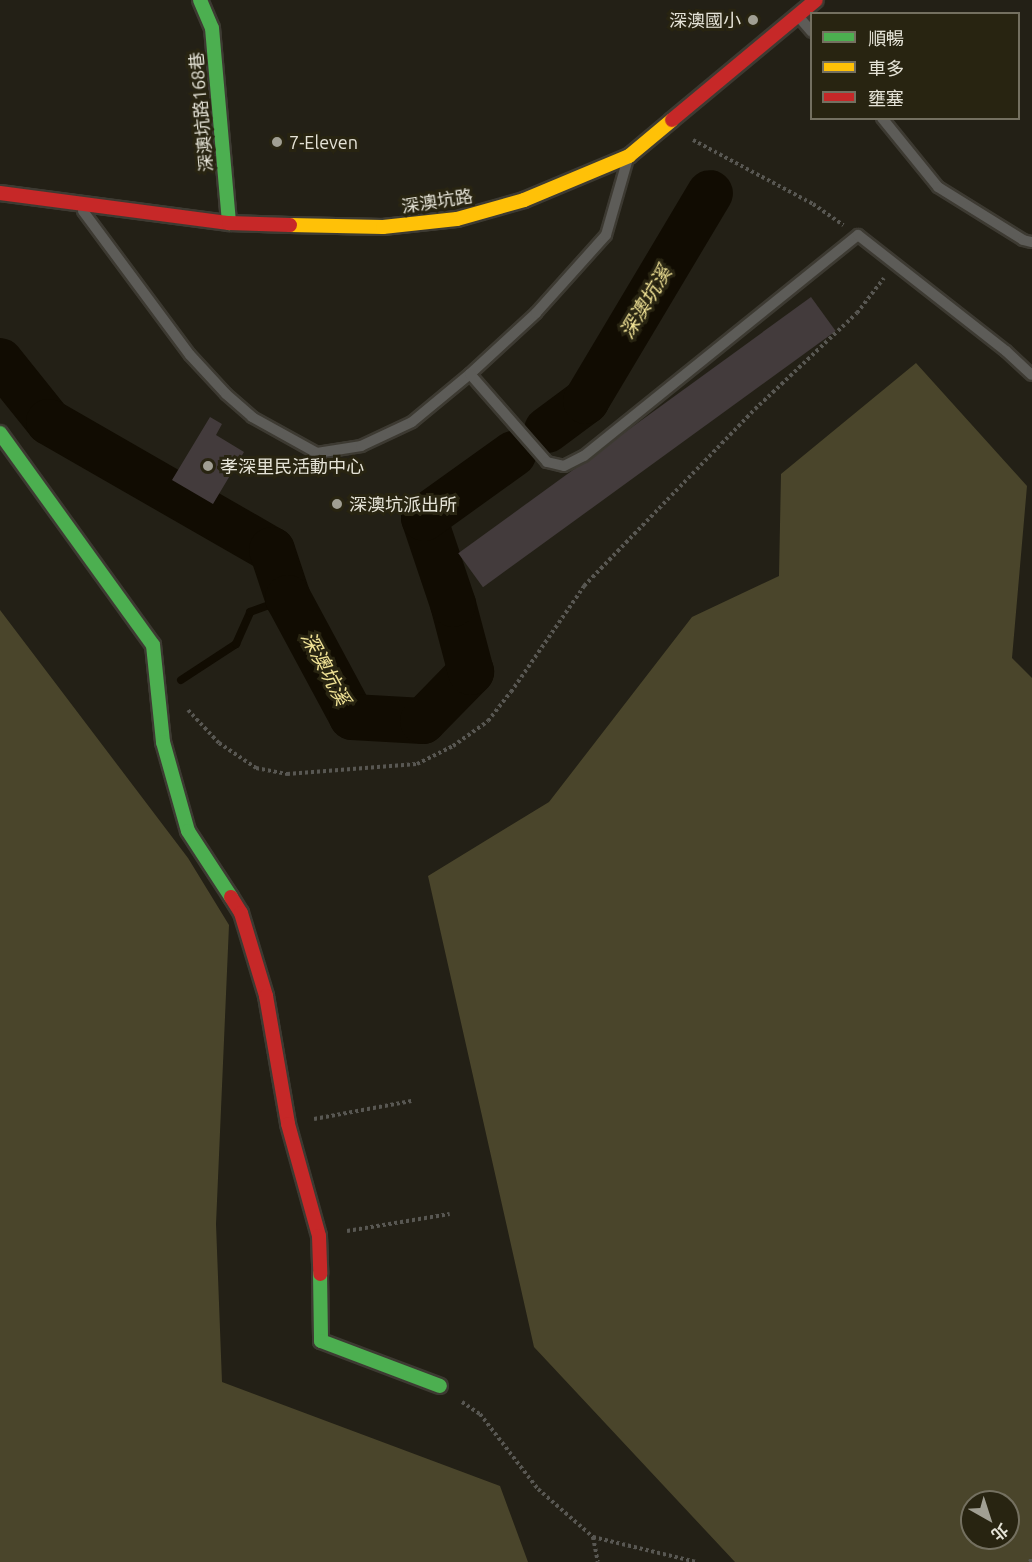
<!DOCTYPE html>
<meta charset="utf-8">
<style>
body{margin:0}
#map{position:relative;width:1032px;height:1562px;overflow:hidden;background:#232016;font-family:Ubuntu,"Noto Sans TC",sans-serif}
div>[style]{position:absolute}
.green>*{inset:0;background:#4a452b}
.stream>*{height:8px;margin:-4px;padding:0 4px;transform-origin:4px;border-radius:4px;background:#110c02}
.river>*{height:46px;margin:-23px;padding:0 23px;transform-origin:23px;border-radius:23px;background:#110c02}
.building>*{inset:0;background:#433b3c;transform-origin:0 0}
.path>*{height:4px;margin-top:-2px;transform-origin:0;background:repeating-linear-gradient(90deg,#585752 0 3px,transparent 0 6px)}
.roads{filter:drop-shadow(2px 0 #3d3a32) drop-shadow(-2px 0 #3d3a32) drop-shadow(0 2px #3d3a32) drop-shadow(0 -2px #3d3a32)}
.lane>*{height:10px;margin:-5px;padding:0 5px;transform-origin:5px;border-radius:5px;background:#5d5c58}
.fast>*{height:14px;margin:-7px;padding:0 7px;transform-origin:7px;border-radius:7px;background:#4caf50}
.slow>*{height:14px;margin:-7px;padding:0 7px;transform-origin:7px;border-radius:7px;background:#ffc107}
.jam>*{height:14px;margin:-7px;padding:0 7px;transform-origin:7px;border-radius:7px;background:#c62828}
.dots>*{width:16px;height:16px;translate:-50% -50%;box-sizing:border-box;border:3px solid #282411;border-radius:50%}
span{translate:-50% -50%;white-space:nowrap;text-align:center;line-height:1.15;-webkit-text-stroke:6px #282411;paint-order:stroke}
.poi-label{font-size:18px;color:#e5e3d7}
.right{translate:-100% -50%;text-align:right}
.left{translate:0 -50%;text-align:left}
.street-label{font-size:18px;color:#e5e3d7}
.water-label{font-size:20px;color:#f1e396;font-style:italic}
.legend{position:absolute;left:810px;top:12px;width:210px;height:108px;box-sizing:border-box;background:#282411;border:2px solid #747060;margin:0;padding:8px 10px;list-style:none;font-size:18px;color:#e5e3d7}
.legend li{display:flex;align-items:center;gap:12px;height:30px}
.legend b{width:30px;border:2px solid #747060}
.north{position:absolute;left:960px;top:1490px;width:60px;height:60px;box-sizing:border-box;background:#282411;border:2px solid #747060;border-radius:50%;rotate:141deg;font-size:16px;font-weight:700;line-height:24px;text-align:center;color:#e5e3d7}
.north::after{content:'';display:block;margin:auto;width:21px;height:27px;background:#a19f93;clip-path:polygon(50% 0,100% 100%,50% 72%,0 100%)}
</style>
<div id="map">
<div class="green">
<i style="clip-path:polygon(evenodd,916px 363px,1027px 486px,1012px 658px,1032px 678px,1032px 1562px,735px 1562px,534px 1347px,428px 876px,549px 802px,692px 617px,779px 576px,781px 474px,916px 363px,972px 1502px,1008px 1502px,1008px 1538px,972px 1538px,972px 1502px)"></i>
<i style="clip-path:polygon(0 610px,188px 858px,229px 925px,216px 1224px,222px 1382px,500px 1486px,528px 1562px,0 1562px)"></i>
</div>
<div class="stream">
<i style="left:181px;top:680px;width:66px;rotate:-33.2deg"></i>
<i style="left:236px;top:644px;width:35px;rotate:-66deg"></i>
<i style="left:250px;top:612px;width:40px;rotate:-20.2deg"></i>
</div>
<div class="river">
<i style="left:0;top:361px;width:78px;rotate:51.2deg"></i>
<i style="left:49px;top:422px;width:257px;rotate:29.9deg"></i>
<i style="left:272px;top:550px;width:51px;rotate:71.6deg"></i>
<i style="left:288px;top:598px;width:135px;rotate:61.7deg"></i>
<i style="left:352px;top:717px;width:71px;rotate:3.2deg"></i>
<i style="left:423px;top:721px;width:69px;rotate:-45.6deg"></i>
<i style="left:471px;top:672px;width:70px;rotate:-104.8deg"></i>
<i style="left:453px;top:604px;width:91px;rotate:-108.6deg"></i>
<i style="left:424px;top:518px;width:110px;rotate:-35.7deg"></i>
<i style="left:547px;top:430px;width:49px;rotate:-36.6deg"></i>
<i style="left:586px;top:401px;width:242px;rotate:-59.2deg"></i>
</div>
<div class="building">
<i style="left:811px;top:297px;width:42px;height:436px;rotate:54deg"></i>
<i style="clip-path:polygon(210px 417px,222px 424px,216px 435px,244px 452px,213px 504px,172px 480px)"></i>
</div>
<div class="path">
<i style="left:693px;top:140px;width:136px;rotate:28.1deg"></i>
<i style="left:813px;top:204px;width:37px;rotate:35deg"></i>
<i style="left:188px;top:710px;width:45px;rotate:46.8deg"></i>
<i style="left:219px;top:743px;width:45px;rotate:34deg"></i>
<i style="left:256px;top:768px;width:32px;rotate:11deg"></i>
<i style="left:287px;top:774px;width:130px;rotate:-4.4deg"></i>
<i style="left:417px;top:764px;width:40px;rotate:-26.6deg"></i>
<i style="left:453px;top:746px;width:43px;rotate:-35.5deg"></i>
<i style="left:488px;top:721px;width:37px;rotate:-52deg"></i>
<i style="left:511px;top:692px;width:129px;rotate:-55.4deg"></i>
<i style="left:584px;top:586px;width:246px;rotate:-46deg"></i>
<i style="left:755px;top:409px;width:140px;rotate:-43.3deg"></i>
<i style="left:857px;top:313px;width:44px;rotate:-52.4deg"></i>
<i style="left:314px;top:1119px;width:99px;rotate:-10.5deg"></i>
<i style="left:347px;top:1231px;width:104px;rotate:-9.4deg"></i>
<i style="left:462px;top:1402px;width:22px;rotate:34deg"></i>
<i style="left:480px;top:1414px;width:95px;rotate:52.3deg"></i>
<i style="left:538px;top:1489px;width:73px;rotate:41.1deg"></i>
<i style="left:593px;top:1537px;width:25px;rotate:79deg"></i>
<i style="left:593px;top:1537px;width:106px;rotate:13.6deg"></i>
<i style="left:1030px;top:1562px;width:5px;rotate:-68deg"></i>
</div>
<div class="roads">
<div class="lane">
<i style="left:798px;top:16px;width:21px;rotate:49deg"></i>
<i style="left:882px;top:118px;width:89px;rotate:50.9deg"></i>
<i style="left:938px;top:187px;width:100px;rotate:31.9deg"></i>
<i style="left:1023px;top:240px;width:9px;rotate:13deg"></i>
<i style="left:83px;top:211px;width:179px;rotate:53.4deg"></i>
<i style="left:190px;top:355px;width:53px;rotate:47.3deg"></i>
<i style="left:226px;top:394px;width:35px;rotate:41deg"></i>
<i style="left:252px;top:417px;width:74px;rotate:29deg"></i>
<i style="left:317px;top:453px;width:45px;rotate:-9deg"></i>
<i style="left:361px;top:446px;width:56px;rotate:-25.2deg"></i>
<i style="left:412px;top:422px;width:75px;rotate:-39.6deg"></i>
<i style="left:470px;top:374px;width:90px;rotate:-42.7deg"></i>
<i style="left:536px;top:313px;width:105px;rotate:-48.1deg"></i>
<i style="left:606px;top:235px;width:76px;rotate:-74deg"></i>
<i style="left:470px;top:374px;width:117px;rotate:48.8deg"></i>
<i style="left:547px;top:462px;width:17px;rotate:13deg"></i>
<i style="left:564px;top:466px;width:22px;rotate:-27deg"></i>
<i style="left:584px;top:456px;width:352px;rotate:-38.9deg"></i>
<i style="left:858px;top:235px;width:188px;rotate:38.1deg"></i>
<i style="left:1006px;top:351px;width:35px;rotate:43deg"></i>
</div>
<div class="fast">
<i style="left:200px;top:0;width:30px;rotate:67deg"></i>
<i style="left:212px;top:28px;width:196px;rotate:85deg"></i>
<i style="left:0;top:433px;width:261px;rotate:54.2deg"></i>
<i style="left:153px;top:645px;width:98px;rotate:84.1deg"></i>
<i style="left:163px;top:742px;width:92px;rotate:74.3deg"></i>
<i style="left:188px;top:831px;width:79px;rotate:56.9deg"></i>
<i style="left:320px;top:1274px;width:67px;rotate:89.1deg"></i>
<i style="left:321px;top:1341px;width:127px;rotate:20.7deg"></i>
</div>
<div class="slow">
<i style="left:290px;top:225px;width:93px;rotate:1.2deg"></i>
<i style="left:383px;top:227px;width:74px;rotate:-6.2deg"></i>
<i style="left:457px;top:219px;width:70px;rotate:-15.8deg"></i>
<i style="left:524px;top:200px;width:114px;rotate:-22.7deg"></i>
<i style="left:629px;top:156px;width:56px;rotate:-39.9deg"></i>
</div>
<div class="jam">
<i style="left:672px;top:120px;width:187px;rotate:-39.8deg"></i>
<i style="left:0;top:193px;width:231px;rotate:7.5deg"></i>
<i style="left:229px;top:223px;width:61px;rotate:1.9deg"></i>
<i style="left:231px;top:897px;width:19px;rotate:58deg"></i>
<i style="left:241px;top:913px;width:87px;rotate:73.2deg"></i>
<i style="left:266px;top:996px;width:130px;rotate:80.2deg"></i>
<i style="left:288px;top:1124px;width:116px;rotate:74.5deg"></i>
<i style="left:319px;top:1236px;width:38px;rotate:88deg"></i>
</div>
</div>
<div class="dots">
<i style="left:753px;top:20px;background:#a19f93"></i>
<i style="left:277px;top:142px;background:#a19f93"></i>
<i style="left:208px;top:466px;background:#a19f93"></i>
<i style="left:337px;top:504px;background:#a19f93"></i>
</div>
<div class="poi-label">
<span class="right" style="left:741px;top:20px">深澳國小</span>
<span class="left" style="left:289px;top:142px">7-Eleven</span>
<span class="left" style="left:220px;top:466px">孝深里民活動中心</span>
<span class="left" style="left:349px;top:504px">深澳坑派出所</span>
</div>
<div class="street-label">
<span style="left:201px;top:112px;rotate:-95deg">深澳坑路168巷</span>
<span style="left:437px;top:201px;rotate:-9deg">深澳坑路</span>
</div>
<div class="water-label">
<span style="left:645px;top:302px;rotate:-59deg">深澳坑溪</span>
<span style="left:326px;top:668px;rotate:62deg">深澳坑溪</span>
</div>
<ul class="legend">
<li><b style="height:8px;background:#4caf50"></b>順暢</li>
<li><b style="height:8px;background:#ffc107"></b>車多</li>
<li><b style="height:8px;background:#c62828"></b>壅塞</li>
</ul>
<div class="north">北</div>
</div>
